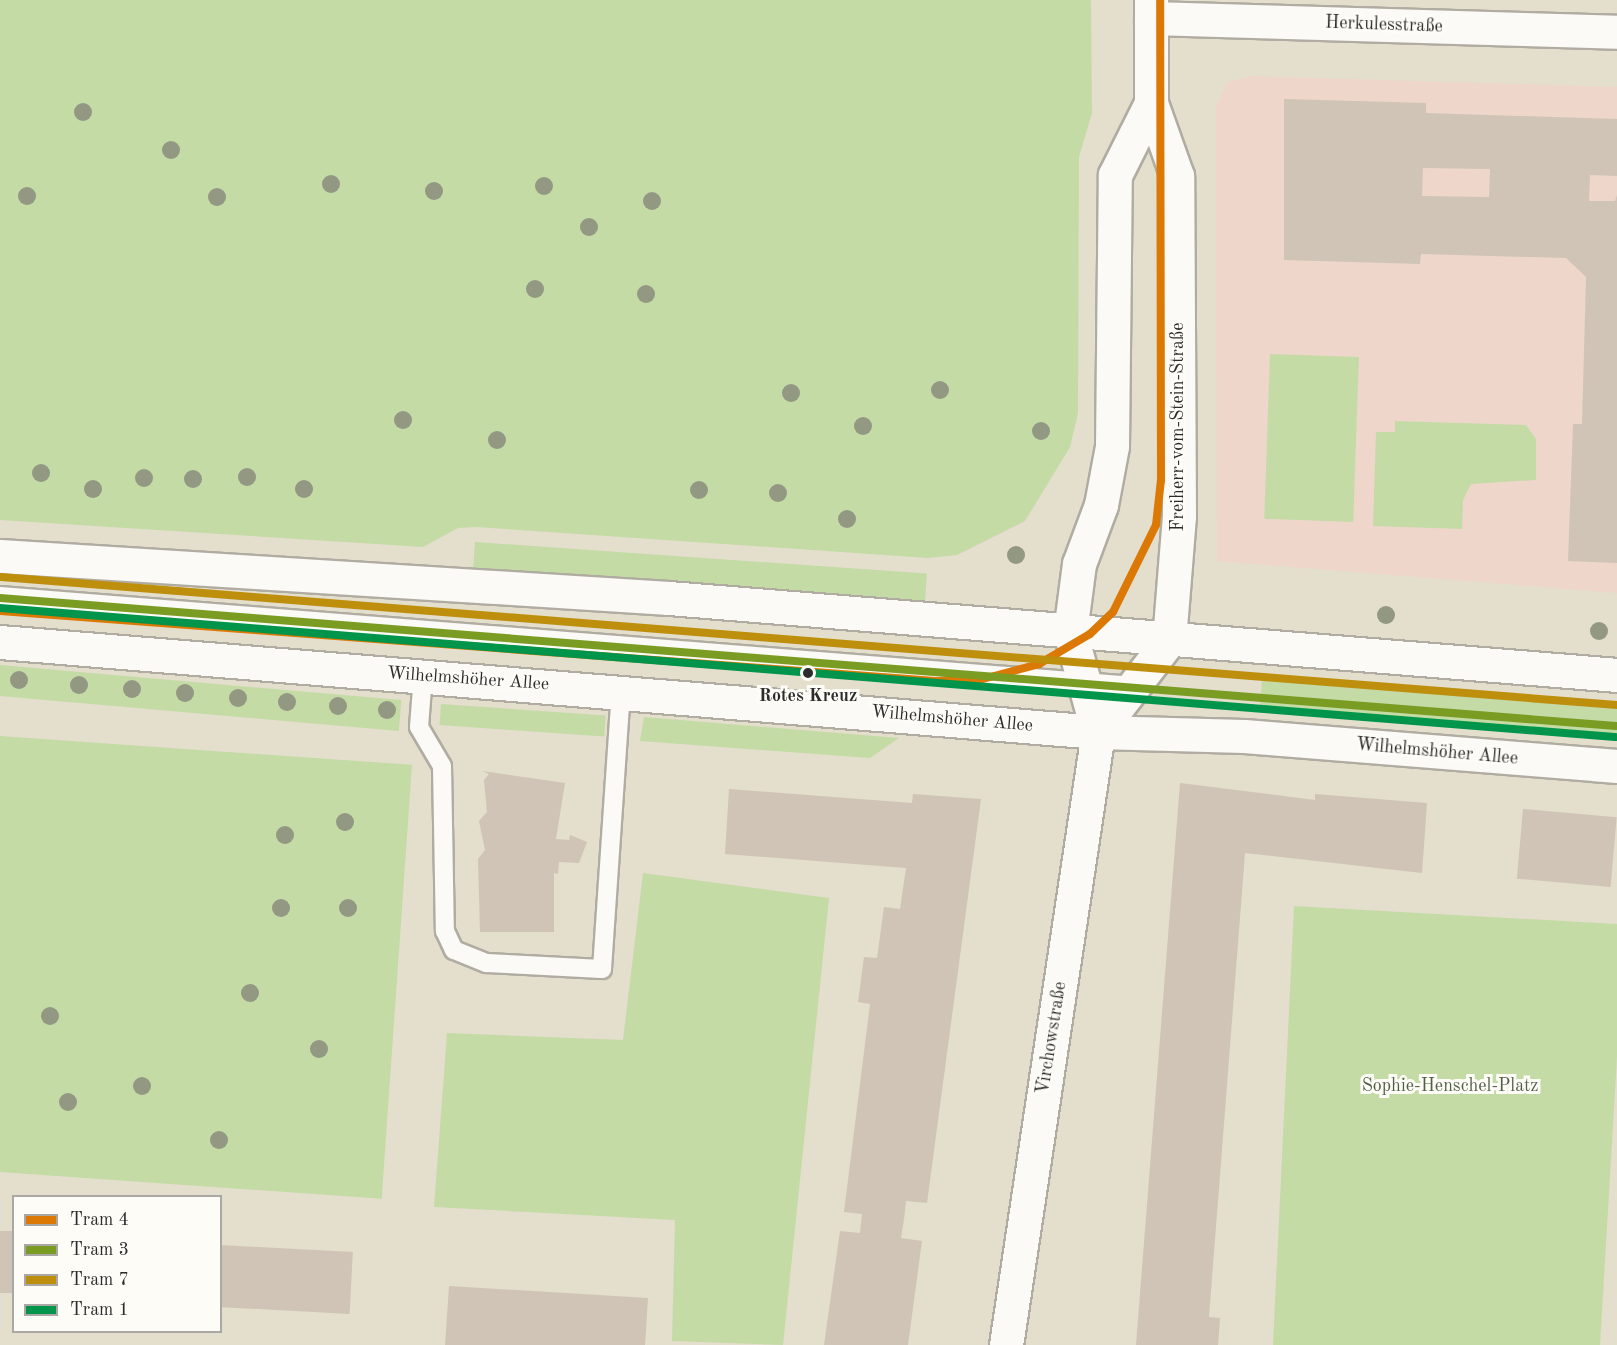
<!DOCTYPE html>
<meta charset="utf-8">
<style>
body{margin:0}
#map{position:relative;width:1617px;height:1345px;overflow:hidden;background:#e4decc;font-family:"Old Standard TT",serif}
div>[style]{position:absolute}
.built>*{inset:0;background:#eed6cb}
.green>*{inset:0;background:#c4dba6;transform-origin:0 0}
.building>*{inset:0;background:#cfc4b6;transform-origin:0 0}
.roads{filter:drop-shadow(2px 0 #b0aca1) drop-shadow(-2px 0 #b0aca1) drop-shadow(0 2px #b0aca1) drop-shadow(0 -2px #b0aca1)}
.service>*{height:18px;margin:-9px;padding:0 9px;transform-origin:9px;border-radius:9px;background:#fbfaf7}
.minor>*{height:33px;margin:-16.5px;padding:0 16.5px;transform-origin:16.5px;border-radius:16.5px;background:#fbfaf7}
.tertiary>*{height:33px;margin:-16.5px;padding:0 16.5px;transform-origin:16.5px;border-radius:16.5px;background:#fbfaf7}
.secondary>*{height:33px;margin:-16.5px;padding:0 16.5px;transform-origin:16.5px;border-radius:16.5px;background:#fbfaf7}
.tram-1>*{height:8px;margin:-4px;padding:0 4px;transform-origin:4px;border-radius:4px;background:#dc7804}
.tram-2>*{height:8px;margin:-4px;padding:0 4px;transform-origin:4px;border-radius:4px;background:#7a9c22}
.tram-3>*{height:8px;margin:-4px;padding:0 4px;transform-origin:4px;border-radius:4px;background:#bd8f0d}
.tram-4>*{height:8px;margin:-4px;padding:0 4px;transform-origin:4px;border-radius:4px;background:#00954b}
.trees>*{width:18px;height:18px;margin:-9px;border-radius:50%;background:#939883}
.dots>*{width:16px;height:16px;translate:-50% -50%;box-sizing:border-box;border:3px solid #fdfcf7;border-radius:50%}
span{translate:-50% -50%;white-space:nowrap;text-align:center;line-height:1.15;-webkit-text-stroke:6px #fdfcf7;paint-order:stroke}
.street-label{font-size:18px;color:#2b2b2b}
.stop-label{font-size:18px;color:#2b2b2b;font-weight:700}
.park-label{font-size:18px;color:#515f47}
.legend{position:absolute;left:12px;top:1195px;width:210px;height:138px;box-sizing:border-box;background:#fdfcf7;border:2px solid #a9a8a5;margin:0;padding:8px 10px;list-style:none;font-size:18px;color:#2b2b2b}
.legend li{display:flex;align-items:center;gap:12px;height:30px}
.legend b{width:30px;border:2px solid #a9a8a5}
</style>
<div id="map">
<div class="built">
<i style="clip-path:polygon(1249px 76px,1617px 87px,1617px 593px,1217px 561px,1216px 107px,1227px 83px)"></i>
</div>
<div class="green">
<i style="clip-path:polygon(0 0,1091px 0,1092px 113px,1079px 157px,1078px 413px,1070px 447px,1025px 521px,957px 555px,928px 558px,476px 527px,458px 528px,423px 547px,0 520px)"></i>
<i style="left:1270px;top:354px;width:89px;height:165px;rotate:2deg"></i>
<i style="clip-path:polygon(1395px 421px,1526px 425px,1536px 439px,1536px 480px,1471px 484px,1463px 500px,1462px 529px,1373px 526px,1376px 432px,1395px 432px)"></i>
<i style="left:475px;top:542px;width:453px;height:36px;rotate:4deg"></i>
<i style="left:0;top:665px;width:403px;height:31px;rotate:5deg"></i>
<i style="clip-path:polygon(1262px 679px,1617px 703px,1617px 738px,1260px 709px)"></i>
<i style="left:441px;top:704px;width:165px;height:21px;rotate:4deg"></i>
<i style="clip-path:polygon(644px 717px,899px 738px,870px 758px,640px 741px)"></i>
<i style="left:0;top:736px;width:413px;height:435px;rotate:4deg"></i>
<i style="clip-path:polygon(643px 873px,829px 898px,783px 1345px,672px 1341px,675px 1220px,434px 1207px,447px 1033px,623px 1040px)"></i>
<i style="clip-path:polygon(1294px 906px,1617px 924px,1617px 1057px,1600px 1345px,1273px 1345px)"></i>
</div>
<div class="building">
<i style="clip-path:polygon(evenodd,1284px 99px,1426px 103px,1426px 113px,1617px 119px,1617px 176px,1590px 175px,1589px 201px,1615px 201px,1617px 195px,1617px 563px,1568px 561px,1573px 424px,1582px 424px,1586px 277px,1566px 258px,1421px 254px,1420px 264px,1284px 260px,1284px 99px,1423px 168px,1490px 169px,1489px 197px,1422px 196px,1423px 168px)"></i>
<i style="clip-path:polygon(482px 771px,565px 783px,556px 839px,569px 840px,570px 835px,587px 842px,579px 863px,559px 862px,558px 874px,554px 873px,554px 932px,480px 932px,478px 859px,485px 850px,479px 821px,487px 812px,484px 780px,489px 774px)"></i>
<i style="clip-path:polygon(1180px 783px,1315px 800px,1315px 794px,1427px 803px,1422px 873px,1245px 853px,1209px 1317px,1220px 1318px,1218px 1345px,1136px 1345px)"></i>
<i style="clip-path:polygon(729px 789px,912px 803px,913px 794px,981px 799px,927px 1203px,906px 1201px,904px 1219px,901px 1238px,922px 1241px,908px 1345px,824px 1345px,840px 1231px,860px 1233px,862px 1214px,844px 1212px,870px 1004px,858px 1002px,864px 957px,877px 958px,884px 907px,900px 909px,906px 868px,725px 854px)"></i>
<i style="left:1523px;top:809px;width:94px;height:70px;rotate:5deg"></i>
<i style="left:0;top:1231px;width:14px;height:62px"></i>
<i style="left:220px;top:1245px;width:133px;height:62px;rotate:3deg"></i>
<i style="clip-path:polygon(449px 1286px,648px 1298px,645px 1345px,445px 1345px)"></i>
</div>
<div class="roads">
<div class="service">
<i style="left:0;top:596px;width:1137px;rotate:4.54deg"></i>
<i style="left:423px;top:675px;width:52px;rotate:94.4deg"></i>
<i style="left:419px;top:727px;width:45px;rotate:59.5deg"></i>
<i style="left:442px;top:766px;width:165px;rotate:89deg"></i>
<i style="left:445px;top:931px;width:21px;rotate:65deg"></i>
<i style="left:454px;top:950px;width:35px;rotate:22deg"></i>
<i style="left:487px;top:963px;width:115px;rotate:3deg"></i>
<i style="left:602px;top:969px;width:280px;rotate:-86.1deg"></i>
</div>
<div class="minor">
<i style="left:1151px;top:18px;width:466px;rotate:1.7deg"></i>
<i style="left:1006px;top:1345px;width:620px;rotate:-81.46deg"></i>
</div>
<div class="tertiary">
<i style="left:1098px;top:732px;width:116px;rotate:-52.3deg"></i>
<i style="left:1169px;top:640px;width:124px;rotate:-85.4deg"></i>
<i style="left:1179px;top:516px;width:340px;rotate:-90.3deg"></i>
<i style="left:1177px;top:176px;width:77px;rotate:-109.6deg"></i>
<i style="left:1151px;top:103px;width:103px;rotate:-90deg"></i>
<i style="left:1098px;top:732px;width:104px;rotate:-105.6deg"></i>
<i style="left:1070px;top:632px;width:69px;rotate:-82.5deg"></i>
<i style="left:1079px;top:564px;width:63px;rotate:-69.6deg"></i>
<i style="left:1101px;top:505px;width:60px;rotate:-79.4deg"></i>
<i style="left:1112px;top:446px;width:271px;rotate:-89.4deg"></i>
<i style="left:1115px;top:175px;width:80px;rotate:-63.4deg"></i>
</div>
<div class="secondary">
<i style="left:0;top:556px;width:670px;rotate:3.59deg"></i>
<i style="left:669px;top:598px;width:951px;rotate:4.64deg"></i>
<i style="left:0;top:642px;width:1102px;rotate:4.69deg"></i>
<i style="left:1098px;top:732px;width:146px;rotate:1.6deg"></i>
<i style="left:1244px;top:736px;width:374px;rotate:4.6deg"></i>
</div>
</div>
<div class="tram-1">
<i style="left:0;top:611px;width:938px;rotate:4.28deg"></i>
<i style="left:935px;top:681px;width:44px;rotate:-1.3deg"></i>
<i style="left:979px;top:680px;width:62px;rotate:-14.9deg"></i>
<i style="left:1039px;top:664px;width:59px;rotate:-30.5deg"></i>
<i style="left:1090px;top:634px;width:32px;rotate:-44deg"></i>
<i style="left:1113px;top:612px;width:97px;rotate:-63.7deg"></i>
<i style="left:1156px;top:525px;width:45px;rotate:-83.7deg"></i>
<i style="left:1161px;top:480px;width:480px;rotate:-90.1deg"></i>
</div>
<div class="tram-2">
<i style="left:0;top:598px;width:1621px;rotate:4.53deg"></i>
</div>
<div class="tram-3">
<i style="left:1px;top:577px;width:1621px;rotate:4.53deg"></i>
</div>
<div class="tram-4">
<i style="left:0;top:608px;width:1620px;rotate:4.57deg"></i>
</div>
<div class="trees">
<i style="left:83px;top:112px"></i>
<i style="left:171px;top:150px"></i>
<i style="left:331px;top:184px"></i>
<i style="left:544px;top:186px"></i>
<i style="left:434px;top:191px"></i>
<i style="left:27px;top:196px"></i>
<i style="left:217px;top:197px"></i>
<i style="left:652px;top:201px"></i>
<i style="left:589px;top:227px"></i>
<i style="left:535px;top:289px"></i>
<i style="left:646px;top:294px"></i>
<i style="left:940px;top:390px"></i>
<i style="left:791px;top:393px"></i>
<i style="left:403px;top:420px"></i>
<i style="left:863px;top:426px"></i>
<i style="left:1041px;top:431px"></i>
<i style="left:497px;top:440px"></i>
<i style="left:41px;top:473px"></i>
<i style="left:247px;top:477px"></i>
<i style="left:144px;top:478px"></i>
<i style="left:193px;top:479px"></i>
<i style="left:93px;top:489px"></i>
<i style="left:304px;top:489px"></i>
<i style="left:699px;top:490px"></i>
<i style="left:778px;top:493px"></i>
<i style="left:847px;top:519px"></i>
<i style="left:1016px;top:555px"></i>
<i style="left:1386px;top:615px"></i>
<i style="left:1599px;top:631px"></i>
<i style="left:19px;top:680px"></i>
<i style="left:79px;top:685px"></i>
<i style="left:132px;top:689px"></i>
<i style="left:185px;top:693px"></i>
<i style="left:238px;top:698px"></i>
<i style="left:287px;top:702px"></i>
<i style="left:338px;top:706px"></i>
<i style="left:387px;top:710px"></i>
<i style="left:345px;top:822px"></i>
<i style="left:285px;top:835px"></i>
<i style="left:281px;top:908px"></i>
<i style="left:348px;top:908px"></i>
<i style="left:250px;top:993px"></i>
<i style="left:50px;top:1016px"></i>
<i style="left:319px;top:1049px"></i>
<i style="left:142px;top:1086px"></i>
<i style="left:68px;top:1102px"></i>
<i style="left:219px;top:1140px"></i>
</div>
<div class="dots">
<i style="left:808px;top:673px;background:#2b2b2b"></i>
</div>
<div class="street-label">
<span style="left:1384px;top:25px;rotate:2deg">Herkulesstraße</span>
<span style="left:1178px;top:427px;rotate:-90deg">Freiherr-vom-Stein-Straße</span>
<span style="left:468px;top:679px;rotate:4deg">Wilhelmshöher Allee</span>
<span style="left:952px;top:719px;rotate:5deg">Wilhelmshöher Allee</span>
<span style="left:1437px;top:752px;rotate:5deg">Wilhelmshöher Allee</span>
<span style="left:1052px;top:1038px;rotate:-81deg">Virchowstraße</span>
</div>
<div class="stop-label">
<span style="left:808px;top:696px">Rotes Kreuz</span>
</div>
<div class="park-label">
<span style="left:1450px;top:1086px">Sophie-Henschel-Platz</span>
</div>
<ul class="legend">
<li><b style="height:8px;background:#dc7804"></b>Tram 4</li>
<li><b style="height:8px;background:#7a9c22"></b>Tram 3</li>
<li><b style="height:8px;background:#bd8f0d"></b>Tram 7</li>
<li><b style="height:8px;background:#00954b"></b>Tram 1</li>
</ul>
</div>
